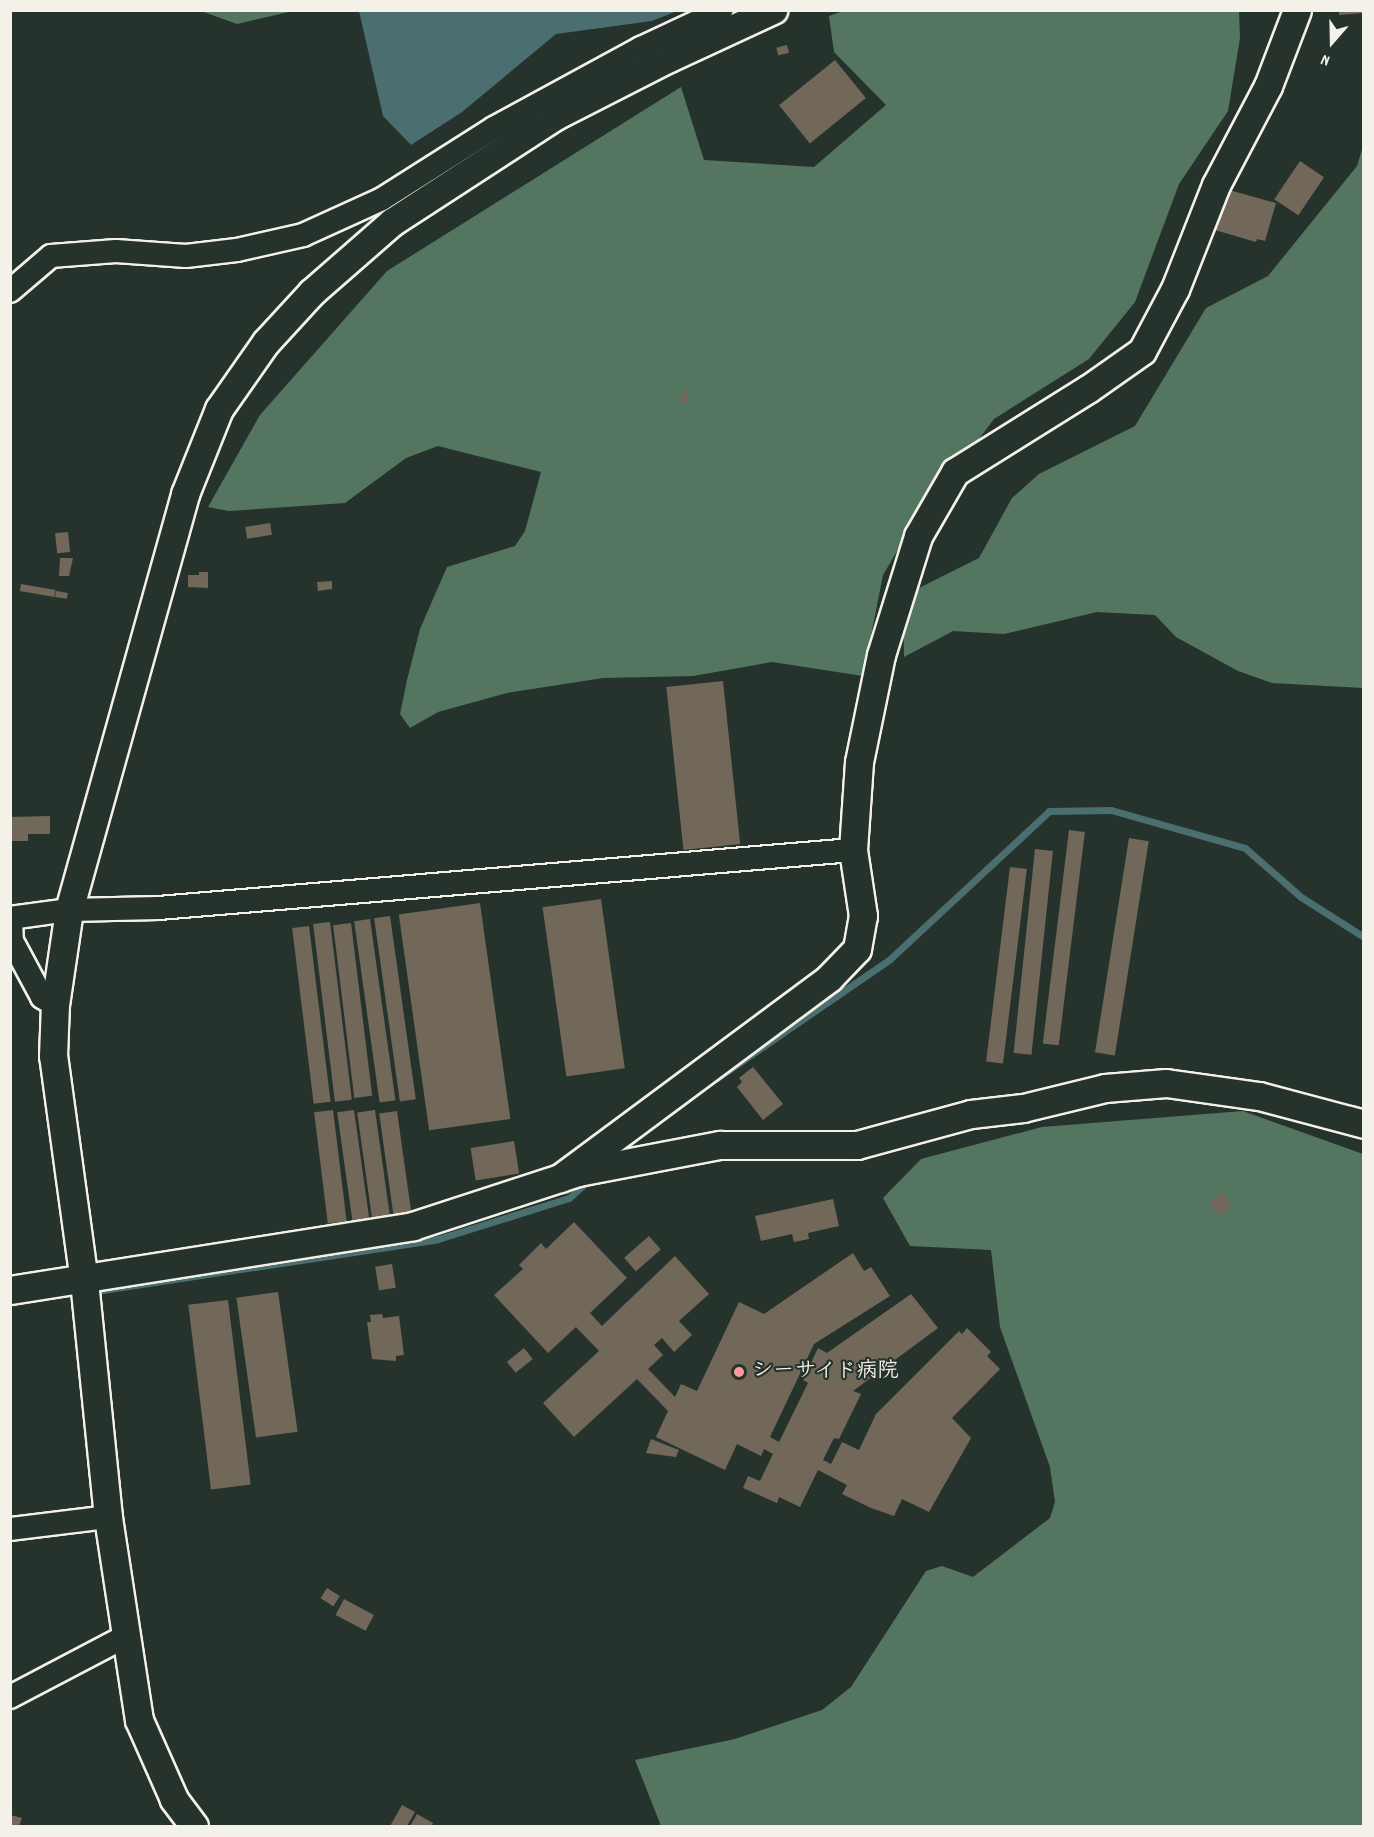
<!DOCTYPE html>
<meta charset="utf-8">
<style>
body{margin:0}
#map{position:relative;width:1374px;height:1837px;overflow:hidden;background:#26332d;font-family:Dekko,"Klee One",sans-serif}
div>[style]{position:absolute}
.green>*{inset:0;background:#547660}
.water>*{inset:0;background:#4b6f70}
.stream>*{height:7px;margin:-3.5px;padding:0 3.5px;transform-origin:3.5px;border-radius:3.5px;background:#4b6f70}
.building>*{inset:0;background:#71685a;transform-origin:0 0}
.roads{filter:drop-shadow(2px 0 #f4f1e8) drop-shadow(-2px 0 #f4f1e8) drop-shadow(0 2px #f4f1e8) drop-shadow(0 -2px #f4f1e8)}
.minor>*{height:22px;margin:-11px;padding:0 11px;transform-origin:11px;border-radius:11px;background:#26332d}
.tertiary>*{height:27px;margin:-13.5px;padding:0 13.5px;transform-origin:13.5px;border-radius:13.5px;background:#26332d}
.dots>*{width:16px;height:16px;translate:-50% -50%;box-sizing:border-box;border:3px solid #26332d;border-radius:50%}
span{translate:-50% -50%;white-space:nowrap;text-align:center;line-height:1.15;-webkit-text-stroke:4.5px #26332d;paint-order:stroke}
.poi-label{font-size:21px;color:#f4f1e8;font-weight:700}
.left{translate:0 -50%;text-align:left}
.frame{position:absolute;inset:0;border:12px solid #f4f1e8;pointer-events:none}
.north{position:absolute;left:1302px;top:12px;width:60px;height:60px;-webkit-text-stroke:4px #26332d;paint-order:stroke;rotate:200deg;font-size:16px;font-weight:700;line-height:24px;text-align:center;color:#f4f1e8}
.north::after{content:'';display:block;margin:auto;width:21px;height:27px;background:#f4f1e8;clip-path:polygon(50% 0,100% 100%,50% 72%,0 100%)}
</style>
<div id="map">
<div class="green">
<i style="clip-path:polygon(846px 10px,1239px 11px,1240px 38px,1228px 111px,1179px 184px,1135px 302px,1089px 359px,994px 419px,909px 531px,883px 575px,863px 676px,772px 662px,693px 676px,603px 678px,507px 693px,438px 712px,410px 728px,400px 714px,407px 680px,420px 629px,447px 567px,515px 546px,525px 531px,541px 472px,438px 446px,406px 458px,345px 503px,229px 511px,208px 507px,260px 415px,387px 271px,681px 87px,704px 160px,814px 167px,886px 105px,834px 52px,829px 16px)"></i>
<i style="clip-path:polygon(201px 11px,293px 11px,237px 24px)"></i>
<i style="clip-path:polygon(1363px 146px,1363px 688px,1272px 683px,1238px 671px,1176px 637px,1155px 615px,1097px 612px,1004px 634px,953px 631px,904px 657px,903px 606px,913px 591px,979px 558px,1012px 498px,1039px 474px,1135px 426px,1206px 308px,1268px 276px,1357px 166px)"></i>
<i style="clip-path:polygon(1243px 1111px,1363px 1154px,1363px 1826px,661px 1826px,635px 1760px,735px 1739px,822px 1710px,851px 1687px,926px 1571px,942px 1566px,973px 1577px,1050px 1518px,1055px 1502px,1050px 1467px,1000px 1327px,991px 1250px,910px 1246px,883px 1198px,921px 1159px,1042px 1127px)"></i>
</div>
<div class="water">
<i style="clip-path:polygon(359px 11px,359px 10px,677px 11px,652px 21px,556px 34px,462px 112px,411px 145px,383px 116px)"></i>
</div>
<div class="stream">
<i style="left:717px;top:1078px;width:210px;rotate:-34.5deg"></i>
<i style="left:890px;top:959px;width:217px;rotate:-42.9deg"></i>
<i style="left:1049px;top:811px;width:62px;rotate:-0.9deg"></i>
<i style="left:1111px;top:810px;width:139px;rotate:15.8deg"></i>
<i style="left:1245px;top:848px;width:74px;rotate:41.2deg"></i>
<i style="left:1301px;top:897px;width:75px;rotate:32.4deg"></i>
<i style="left:89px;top:1292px;width:353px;rotate:-8.6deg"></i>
<i style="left:438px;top:1239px;width:137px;rotate:-17.4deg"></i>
<i style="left:569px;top:1198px;width:27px;rotate:-42deg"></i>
</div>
<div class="building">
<i style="clip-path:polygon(1339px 10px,1364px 10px,1364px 13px,1339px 15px)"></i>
<i style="left:787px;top:45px;width:8px;height:11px;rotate:76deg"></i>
<i style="left:835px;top:60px;width:49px;height:72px;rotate:51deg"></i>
<i style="left:1300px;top:161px;width:29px;height:46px;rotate:34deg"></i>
<i style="clip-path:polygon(1222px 188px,1276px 203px,1265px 241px,1257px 239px,1256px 242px,1208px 228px)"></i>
<i style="clip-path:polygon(682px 390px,688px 391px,687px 403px,680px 402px)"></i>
<i style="left:270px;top:523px;width:12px;height:25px;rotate:81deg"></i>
<i style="left:68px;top:532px;width:20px;height:13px;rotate:84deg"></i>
<i style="clip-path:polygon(60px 558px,73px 558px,69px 576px,59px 576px)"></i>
<i style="clip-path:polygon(199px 572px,208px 572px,208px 588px,188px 587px,188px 575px,199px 575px)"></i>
<i style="clip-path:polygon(332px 581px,332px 589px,318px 591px,317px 582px)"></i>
<i style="left:21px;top:584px;width:35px;height:7px;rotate:10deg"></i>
<i style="left:56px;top:591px;width:12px;height:6px;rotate:9deg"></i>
<i style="left:723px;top:681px;width:164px;height:57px;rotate:84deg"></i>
<i style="clip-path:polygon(50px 816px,50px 834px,28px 834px,28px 841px,10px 841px,10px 817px)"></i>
<i style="left:1069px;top:830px;width:16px;height:215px;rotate:7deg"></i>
<i style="left:1129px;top:838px;width:20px;height:217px;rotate:9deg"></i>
<i style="left:1035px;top:849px;width:18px;height:205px;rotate:6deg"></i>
<i style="left:1010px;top:867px;width:17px;height:196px;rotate:7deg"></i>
<i style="left:601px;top:899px;width:171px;height:59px;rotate:82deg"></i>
<i style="left:480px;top:903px;width:218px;height:82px;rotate:82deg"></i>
<i style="left:390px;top:916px;width:185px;height:16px;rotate:82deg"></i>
<i style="left:370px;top:919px;width:183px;height:16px;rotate:82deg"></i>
<i style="left:330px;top:922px;width:179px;height:17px;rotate:83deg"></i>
<i style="left:351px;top:923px;width:174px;height:18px;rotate:83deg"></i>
<i style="left:309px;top:926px;width:177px;height:17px;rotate:83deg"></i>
<i style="clip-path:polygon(753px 1067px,783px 1104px,763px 1120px,737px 1087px,742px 1082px,739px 1078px)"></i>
<i style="left:333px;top:1110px;width:112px;height:19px;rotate:83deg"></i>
<i style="left:354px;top:1110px;width:110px;height:17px;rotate:82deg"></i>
<i style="left:375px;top:1110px;width:106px;height:18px;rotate:82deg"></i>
<i style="left:397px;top:1111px;width:102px;height:18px;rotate:82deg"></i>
<i style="left:514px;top:1141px;width:33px;height:44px;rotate:81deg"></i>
<i style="left:1220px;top:1192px;width:16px;height:17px;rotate:40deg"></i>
<i style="clip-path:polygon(833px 1199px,839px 1226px,808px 1233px,809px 1239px,794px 1242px,792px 1234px,761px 1241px,755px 1216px)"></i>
<i style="clip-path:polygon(574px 1222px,627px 1278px,590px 1313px,602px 1326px,675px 1256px,709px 1294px,679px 1321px,692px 1335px,674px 1352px,662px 1338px,654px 1345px,663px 1355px,648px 1369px,675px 1397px,681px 1384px,697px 1391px,739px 1302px,764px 1314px,853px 1253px,864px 1271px,871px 1267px,890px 1296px,814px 1344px,770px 1437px,779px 1442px,808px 1383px,803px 1380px,818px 1348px,827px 1353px,911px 1294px,938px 1328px,853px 1391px,861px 1394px,839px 1439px,834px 1438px,823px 1460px,831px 1464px,842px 1442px,859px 1450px,876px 1414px,959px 1331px,962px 1334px,967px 1328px,991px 1352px,987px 1356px,1000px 1369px,952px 1418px,971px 1438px,929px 1512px,902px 1499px,894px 1516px,871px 1508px,842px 1494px,847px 1485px,818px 1470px,800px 1507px,779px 1497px,777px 1503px,743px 1488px,748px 1476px,760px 1481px,773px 1454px,764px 1449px,761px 1456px,737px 1444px,725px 1470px,656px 1437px,668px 1411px,637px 1379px,574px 1437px,543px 1403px,599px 1351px,576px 1327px,548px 1353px,494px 1295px,523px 1269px,519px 1265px,541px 1243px,546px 1249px)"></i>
<i style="left:649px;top:1236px;width:18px;height:33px;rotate:49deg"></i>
<i style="left:392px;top:1264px;width:24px;height:17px;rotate:81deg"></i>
<i style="left:278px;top:1292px;width:141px;height:42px;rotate:82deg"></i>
<i style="left:228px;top:1300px;width:186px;height:40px;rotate:83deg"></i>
<i style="clip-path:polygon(382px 1314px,383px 1318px,399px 1316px,404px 1355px,396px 1356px,396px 1361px,372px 1359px,367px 1322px,371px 1322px,370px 1315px)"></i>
<i style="left:524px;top:1348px;width:14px;height:22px;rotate:51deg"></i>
<i style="clip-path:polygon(651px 1439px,679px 1450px,676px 1457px,646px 1453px)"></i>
<i style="left:327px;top:1588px;width:15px;height:12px;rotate:32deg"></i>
<i style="left:344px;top:1599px;width:34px;height:18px;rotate:28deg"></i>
<i style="clip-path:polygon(402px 1805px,415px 1812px,407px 1826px,390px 1826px)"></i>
<i style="clip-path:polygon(417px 1814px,433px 1823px,432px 1826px,410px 1826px)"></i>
<i style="clip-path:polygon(10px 1815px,22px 1818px,19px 1826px,10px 1826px)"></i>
</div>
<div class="roads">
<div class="minor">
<i style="left:10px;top:291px;width:54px;rotate:-40.5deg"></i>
<i style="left:51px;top:256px;width:65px;rotate:-4.4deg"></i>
<i style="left:116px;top:251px;width:70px;rotate:4.1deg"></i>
<i style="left:186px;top:256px;width:51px;rotate:-6.7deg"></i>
<i style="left:237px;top:250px;width:68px;rotate:-12.8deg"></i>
<i style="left:303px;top:235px;width:87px;rotate:-24.5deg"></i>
<i style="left:382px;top:199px;width:133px;rotate:-32.4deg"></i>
<i style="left:494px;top:128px;width:167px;rotate:-28.6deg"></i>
<i style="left:641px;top:48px;width:89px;rotate:-25.1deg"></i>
<i style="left:10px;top:918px;width:60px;rotate:-7.7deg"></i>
<i style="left:69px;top:910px;width:90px;rotate:-1.3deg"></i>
<i style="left:159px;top:908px;width:696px;rotate:-4.78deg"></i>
<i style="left:11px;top:918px;width:23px;rotate:88deg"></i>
<i style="left:12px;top:941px;width:64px;rotate:61.8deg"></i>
<i style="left:42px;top:997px;width:15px;rotate:32deg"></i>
<i style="left:10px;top:1529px;width:99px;rotate:-7deg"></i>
<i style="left:10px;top:1697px;width:131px;rotate:-27.7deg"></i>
</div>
<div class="tertiary">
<i style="left:560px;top:1178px;width:335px;rotate:-36.6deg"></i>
<i style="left:829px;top:978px;width:40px;rotate:-46deg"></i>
<i style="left:857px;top:949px;width:34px;rotate:-80deg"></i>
<i style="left:863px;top:916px;width:67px;rotate:-98.6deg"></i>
<i style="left:853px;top:850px;width:88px;rotate:-86.1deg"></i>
<i style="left:859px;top:762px;width:109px;rotate:-78.4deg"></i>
<i style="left:881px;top:655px;width:125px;rotate:-72.7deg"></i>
<i style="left:918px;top:536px;width:74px;rotate:-60deg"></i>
<i style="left:955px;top:472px;width:157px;rotate:-32deg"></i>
<i style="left:1088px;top:389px;width:66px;rotate:-35.1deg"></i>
<i style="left:1142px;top:351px;width:70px;rotate:-62deg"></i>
<i style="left:1175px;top:289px;width:112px;rotate:-68.5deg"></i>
<i style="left:1216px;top:185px;width:112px;rotate:-62.3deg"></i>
<i style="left:1268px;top:86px;width:81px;rotate:-69.1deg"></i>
<i style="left:10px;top:1290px;width:408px;rotate:-9deg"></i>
<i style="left:413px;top:1226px;width:174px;rotate:-18.1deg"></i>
<i style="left:578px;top:1172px;width:145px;rotate:-10.8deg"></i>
<i style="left:720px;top:1145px;width:137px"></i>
<i style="left:857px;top:1145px;width:118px;rotate:-15.2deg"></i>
<i style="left:971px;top:1114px;width:52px;rotate:-6.6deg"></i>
<i style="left:1023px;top:1108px;width:84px;rotate:-13.7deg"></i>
<i style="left:1105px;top:1088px;width:61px;rotate:-4.7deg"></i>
<i style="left:1166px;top:1083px;width:94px;rotate:8deg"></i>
<i style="left:1259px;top:1096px;width:109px;rotate:14.9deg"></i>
<i style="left:194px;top:1826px;width:34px;rotate:-127deg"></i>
<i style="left:174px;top:1799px;width:86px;rotate:-113.9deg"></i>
<i style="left:139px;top:1720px;width:205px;rotate:-98.7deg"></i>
<i style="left:108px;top:1517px;width:237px;rotate:-95.8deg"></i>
<i style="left:84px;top:1281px;width:227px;rotate:-97.8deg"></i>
<i style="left:53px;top:1056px;width:51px;rotate:-87.8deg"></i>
<i style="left:55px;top:1005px;width:96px;rotate:-81.6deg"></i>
<i style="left:69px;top:910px;width:432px;rotate:-74.4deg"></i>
<i style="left:185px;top:494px;width:92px;rotate:-68.2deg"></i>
<i style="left:219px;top:409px;width:82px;rotate:-55deg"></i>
<i style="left:266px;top:342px;width:68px;rotate:-47.4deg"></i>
<i style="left:312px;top:292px;width:106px;rotate:-41.2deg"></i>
<i style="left:392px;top:222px;width:194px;rotate:-33deg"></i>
<i style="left:555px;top:116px;width:128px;rotate:-27deg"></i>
<i style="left:669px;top:58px;width:115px;rotate:-24.8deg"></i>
</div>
</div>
<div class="dots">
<i style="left:739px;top:1372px;background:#ff9aa2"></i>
</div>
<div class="poi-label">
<span class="left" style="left:752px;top:1372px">シーサイド病院</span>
</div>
<div class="frame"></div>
<div class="north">N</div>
</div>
